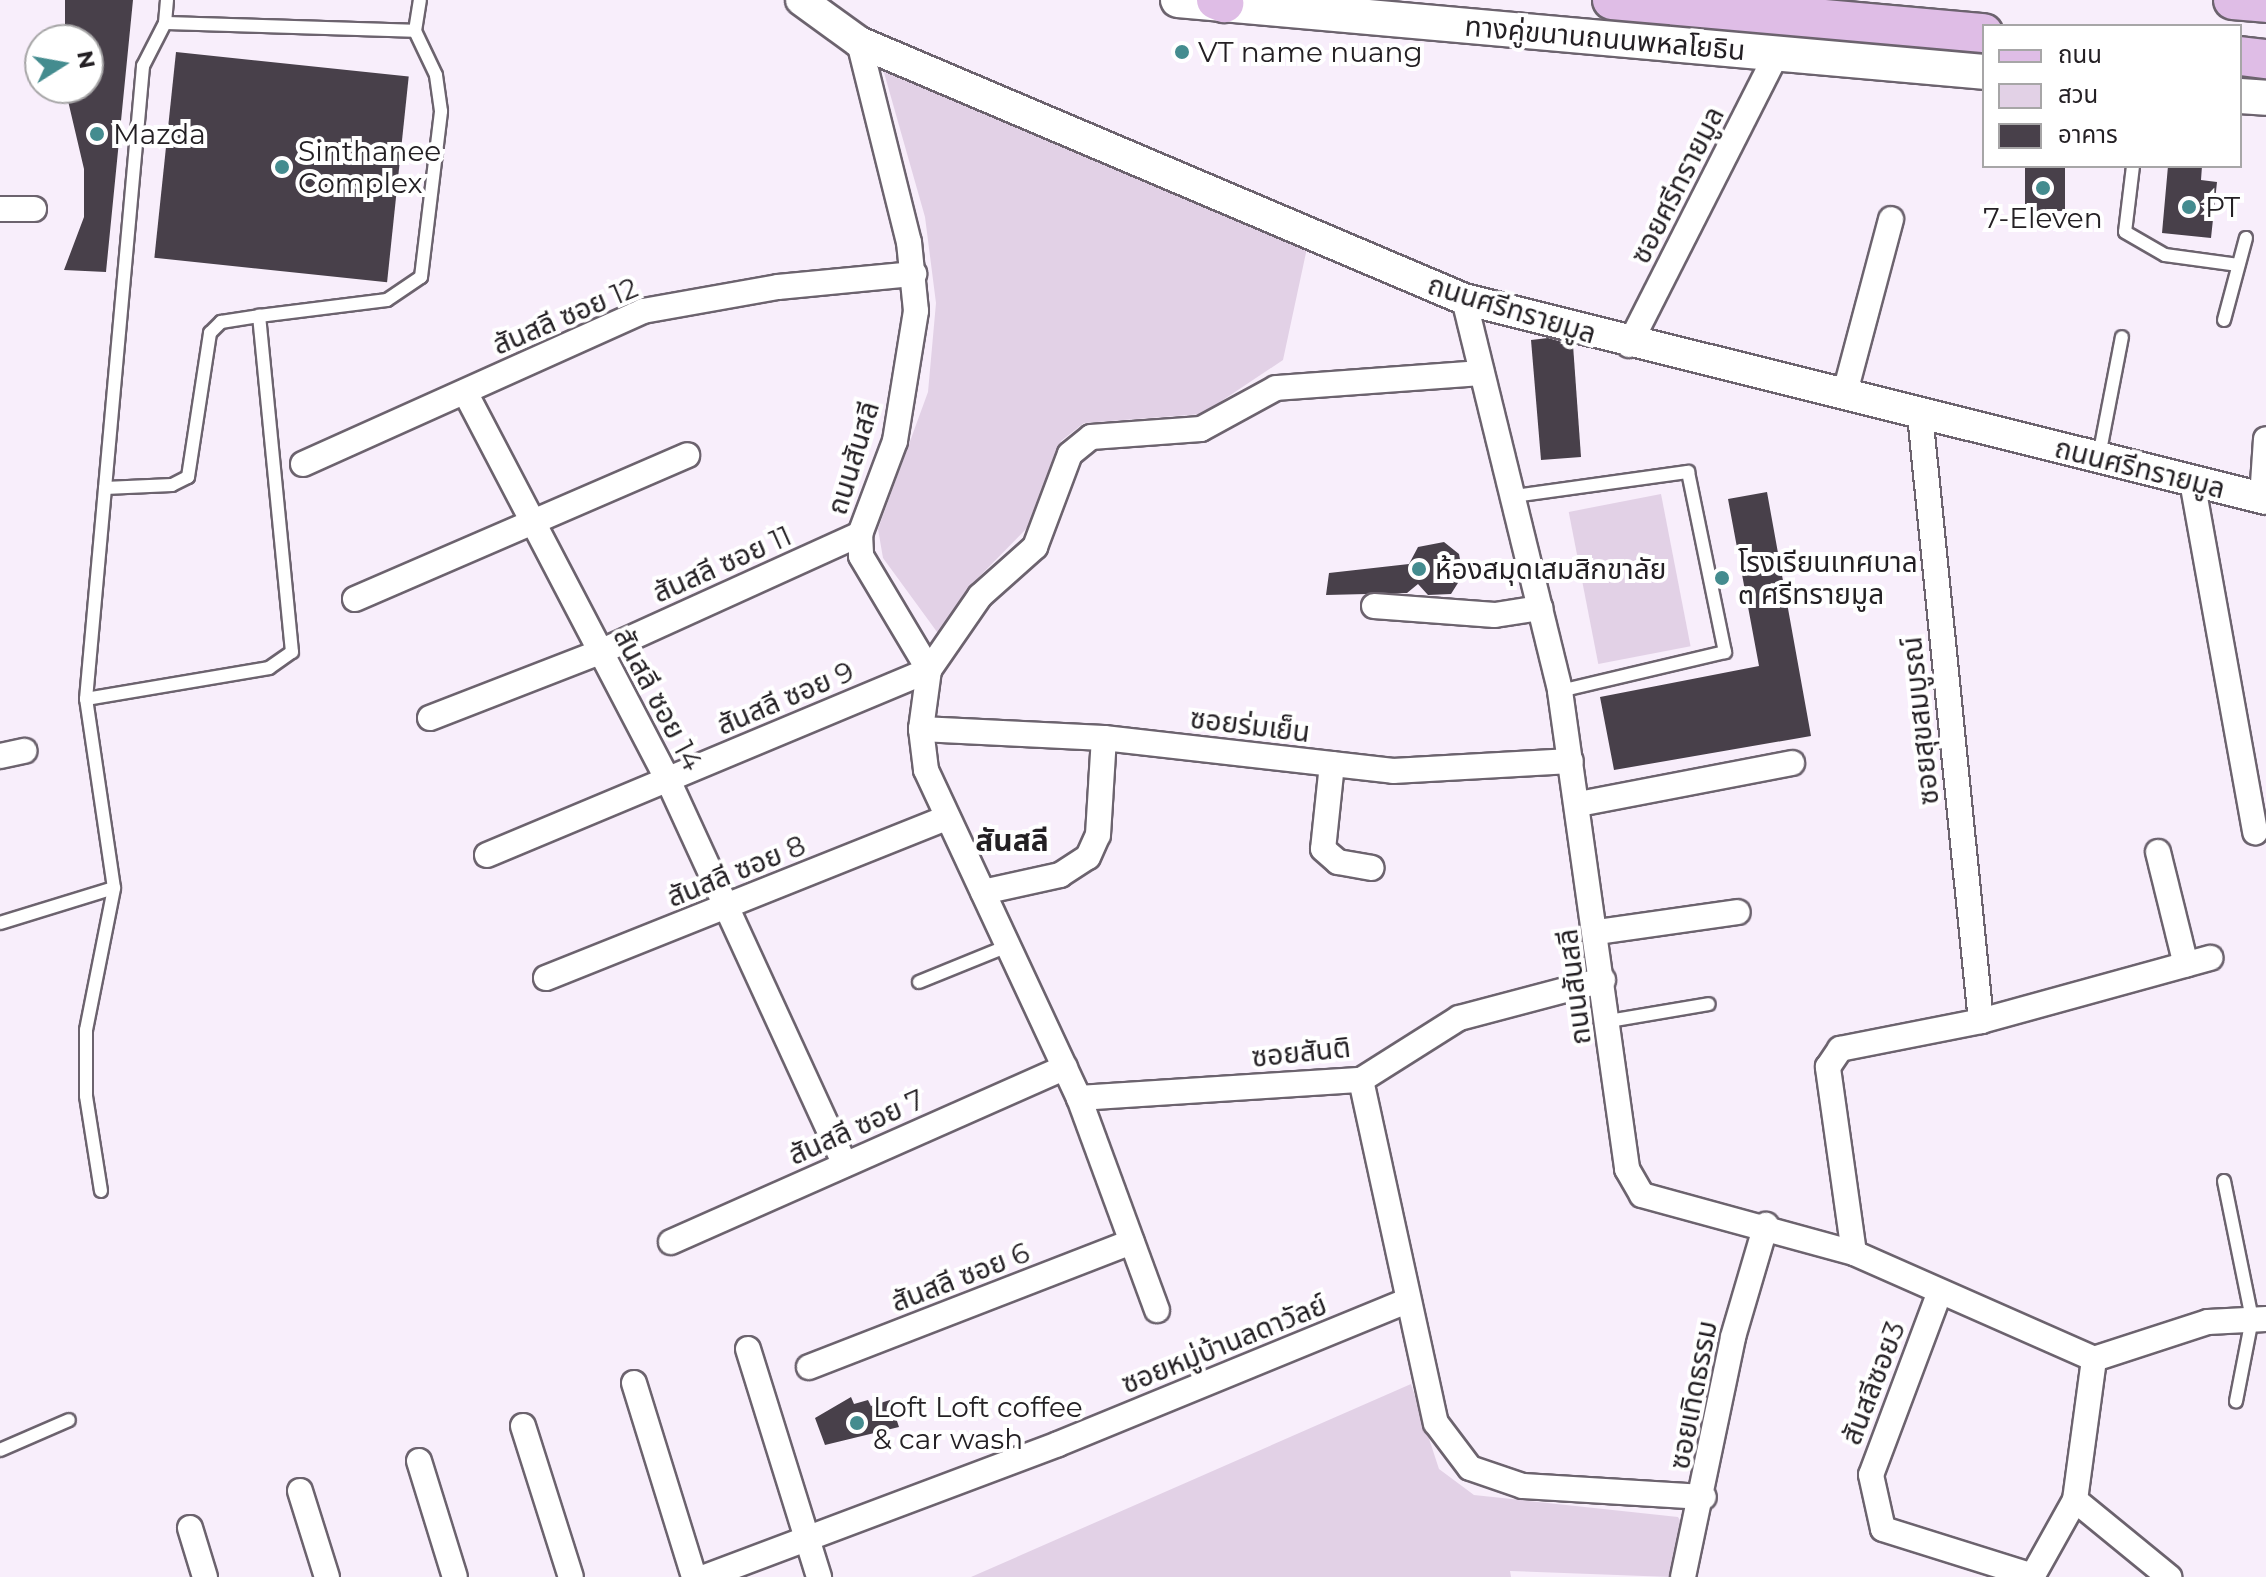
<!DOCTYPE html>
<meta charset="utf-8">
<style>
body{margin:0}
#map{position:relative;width:2266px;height:1577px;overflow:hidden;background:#f8eefb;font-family:Montserrat,"Noto Sans Thai",sans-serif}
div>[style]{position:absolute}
.green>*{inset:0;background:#e2d1e6;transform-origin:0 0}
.building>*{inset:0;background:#48404a;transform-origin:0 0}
.roads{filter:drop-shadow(2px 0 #6c636e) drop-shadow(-2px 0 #6c636e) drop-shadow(0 2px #6c636e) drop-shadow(0 -2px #6c636e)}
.service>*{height:12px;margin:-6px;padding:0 6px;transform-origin:6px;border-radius:6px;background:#fff}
.minor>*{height:24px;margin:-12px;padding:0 12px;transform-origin:12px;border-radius:12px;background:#fff}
.tertiary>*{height:30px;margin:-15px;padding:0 15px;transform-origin:15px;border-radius:15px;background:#fff}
.secondary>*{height:34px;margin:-17px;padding:0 17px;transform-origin:17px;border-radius:17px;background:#fff}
.primary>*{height:38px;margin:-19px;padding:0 19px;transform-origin:19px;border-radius:19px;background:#dfbde6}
.dots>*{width:22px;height:22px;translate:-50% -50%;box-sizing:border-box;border:4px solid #fff;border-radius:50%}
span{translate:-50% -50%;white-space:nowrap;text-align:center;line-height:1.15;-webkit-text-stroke:8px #fff;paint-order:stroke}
.street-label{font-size:28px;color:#242024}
.poi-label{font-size:28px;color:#242024}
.left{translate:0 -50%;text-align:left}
.neighbourhood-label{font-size:30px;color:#242024;font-weight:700}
.legend{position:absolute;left:1982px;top:24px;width:260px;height:144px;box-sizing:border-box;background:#fff;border:2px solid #a7a6a7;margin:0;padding:10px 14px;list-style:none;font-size:24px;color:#242024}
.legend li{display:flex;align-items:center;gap:16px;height:40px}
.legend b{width:40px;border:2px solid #a7a6a7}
.north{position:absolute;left:24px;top:24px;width:80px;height:80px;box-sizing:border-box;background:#fff;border:2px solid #a7a6a7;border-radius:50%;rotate:79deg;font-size:22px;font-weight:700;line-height:32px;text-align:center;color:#242024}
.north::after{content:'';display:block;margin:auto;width:28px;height:36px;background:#448c8f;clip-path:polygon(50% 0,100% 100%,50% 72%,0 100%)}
</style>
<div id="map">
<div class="green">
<i style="clip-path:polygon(881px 62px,1307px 248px,1283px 360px,1202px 414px,1084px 423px,1061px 441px,1029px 526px,974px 582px,940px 636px,883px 558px,878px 529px,928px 392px,936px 303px,925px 217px)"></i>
<i style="left:1661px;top:494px;width:155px;height:94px;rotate:79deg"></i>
<i style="clip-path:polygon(1411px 1384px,1439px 1469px,1474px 1495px,1678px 1517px,1686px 1531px,1670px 1577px,1510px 1571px,1511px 1577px,971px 1577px)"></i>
</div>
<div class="building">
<i style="clip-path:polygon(65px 0,133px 0,106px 272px,64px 270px,84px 217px,84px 169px,65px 88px,88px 88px,88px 40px,65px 40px)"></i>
<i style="left:176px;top:52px;width:234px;height:207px;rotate:6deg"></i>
<i style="left:2025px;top:166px;width:40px;height:45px"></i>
<i style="clip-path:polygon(2168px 166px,2202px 166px,2201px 180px,2217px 182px,2211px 238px,2162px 233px)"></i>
<i style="clip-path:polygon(1548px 338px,1573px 345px,1581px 457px,1541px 460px,1531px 340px)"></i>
<i style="clip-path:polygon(1767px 492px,1811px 736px,1614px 770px,1600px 697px,1759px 666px,1728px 499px)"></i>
<i style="clip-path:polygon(1444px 542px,1459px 554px,1463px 575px,1451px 594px,1428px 595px,1418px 584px,1407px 593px,1326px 595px,1329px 573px,1409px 564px,1418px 547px)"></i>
<i style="clip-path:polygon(851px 1397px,854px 1404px,868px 1400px,871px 1406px,890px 1400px,899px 1427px,825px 1445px,815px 1418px)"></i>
</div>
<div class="roads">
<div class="service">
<i style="left:165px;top:23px;width:250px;rotate:1.8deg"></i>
<i style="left:2133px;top:166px;width:66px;rotate:96.9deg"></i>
<i style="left:2125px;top:232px;width:46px;rotate:29.9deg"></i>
<i style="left:2165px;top:255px;width:74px;rotate:7.8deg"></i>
<i style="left:2224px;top:320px;width:85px;rotate:-75deg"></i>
<i style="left:2099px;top:456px;width:121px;rotate:-79.1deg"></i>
<i style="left:105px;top:488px;width:67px;rotate:-2.6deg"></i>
<i style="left:172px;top:485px;width:18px;rotate:-27deg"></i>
<i style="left:188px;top:477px;width:146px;rotate:-81.3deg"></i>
<i style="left:210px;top:333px;width:16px;rotate:-45deg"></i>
<i style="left:221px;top:322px;width:38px;rotate:-9deg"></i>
<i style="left:1514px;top:496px;width:176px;rotate:-7.9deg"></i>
<i style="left:1688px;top:472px;width:184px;rotate:78.4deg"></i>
<i style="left:1725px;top:652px;width:170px;rotate:166.7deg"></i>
<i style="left:86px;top:699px;width:186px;rotate:-9.6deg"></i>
<i style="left:269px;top:668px;width:28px;rotate:-35deg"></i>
<i style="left:292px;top:652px;width:338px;rotate:-95.6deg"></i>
<i style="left:259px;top:316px;width:129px;rotate:-7.1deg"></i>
<i style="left:387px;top:300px;width:41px;rotate:-34.1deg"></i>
<i style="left:421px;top:277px;width:167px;rotate:-83.1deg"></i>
<i style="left:441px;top:111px;width:36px;rotate:-98deg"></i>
<i style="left:436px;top:75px;width:49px;rotate:-115.5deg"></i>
<i style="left:415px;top:31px;width:31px;rotate:-81deg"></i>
<i style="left:0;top:923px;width:119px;rotate:-17.1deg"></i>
<i style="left:114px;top:888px;width:191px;rotate:-98.4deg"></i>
<i style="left:86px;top:699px;width:636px;rotate:-84.85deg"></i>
<i style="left:143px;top:66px;width:48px;rotate:-62.9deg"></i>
<i style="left:165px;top:23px;width:23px;rotate:-85deg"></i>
<i style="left:919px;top:982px;width:98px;rotate:-22.1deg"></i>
<i style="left:1609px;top:1021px;width:101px;rotate:-9.6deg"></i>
<i style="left:2224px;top:1181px;width:141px;rotate:78.5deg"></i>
<i style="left:2252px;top:1319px;width:84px;rotate:101deg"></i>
<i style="left:101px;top:1191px;width:96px;rotate:-99deg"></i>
<i style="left:86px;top:1096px;width:66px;rotate:-90deg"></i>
<i style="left:86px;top:1030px;width:145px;rotate:-78.8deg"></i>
<i style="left:0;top:1450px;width:75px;rotate:-23.5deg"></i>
</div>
<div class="minor">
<i style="left:859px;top:42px;width:206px;rotate:76deg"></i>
<i style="left:909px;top:242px;width:69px;rotate:84.2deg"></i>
<i style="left:916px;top:311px;width:132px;rotate:99.2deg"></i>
<i style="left:895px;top:441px;width:99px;rotate:110.6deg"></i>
<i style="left:860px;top:534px;width:22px;rotate:87deg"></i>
<i style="left:861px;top:556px;width:133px;rotate:59.2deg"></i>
<i style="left:929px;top:670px;width:60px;rotate:97.7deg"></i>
<i style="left:921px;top:729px;width:41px;rotate:83deg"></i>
<i style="left:926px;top:770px;width:362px;rotate:65deg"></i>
<i style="left:1079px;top:1098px;width:226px;rotate:69.8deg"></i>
<i style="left:0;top:209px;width:34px"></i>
<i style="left:1464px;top:299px;width:404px;rotate:76.2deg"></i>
<i style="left:1560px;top:691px;width:483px;rotate:82deg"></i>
<i style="left:1627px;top:1169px;width:30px;rotate:60deg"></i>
<i style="left:1642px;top:1195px;width:220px;rotate:15.3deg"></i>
<i style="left:1854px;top:1253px;width:262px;rotate:23.8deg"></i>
<i style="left:1629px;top:345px;width:327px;rotate:-63.1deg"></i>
<i style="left:465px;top:392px;width:438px;rotate:62.4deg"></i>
<i style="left:668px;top:780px;width:423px;rotate:65.3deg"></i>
<i style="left:1844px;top:396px;width:183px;rotate:-75.1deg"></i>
<i style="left:303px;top:464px;width:373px;rotate:-24.2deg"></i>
<i style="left:643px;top:311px;width:137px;rotate:-10.1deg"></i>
<i style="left:778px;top:287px;width:137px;rotate:-5.5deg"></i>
<i style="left:2192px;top:481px;width:357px;rotate:79.8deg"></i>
<i style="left:2262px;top:498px;width:59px;rotate:-86.1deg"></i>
<i style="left:355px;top:599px;width:362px;rotate:-23.4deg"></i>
<i style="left:1374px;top:606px;width:121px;rotate:4.3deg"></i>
<i style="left:1495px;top:615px;width:46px;rotate:-8.8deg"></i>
<i style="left:430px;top:718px;width:182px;rotate:-21.2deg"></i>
<i style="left:600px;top:652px;width:286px;rotate:-24.4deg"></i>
<i style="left:921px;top:729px;width:183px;rotate:2.8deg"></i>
<i style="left:1104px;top:738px;width:291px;rotate:6.5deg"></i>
<i style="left:1393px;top:771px;width:178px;rotate:-3.2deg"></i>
<i style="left:0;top:756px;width:25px;rotate:-12deg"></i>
<i style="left:1332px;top:764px;width:85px;rotate:96deg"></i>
<i style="left:1323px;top:849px;width:20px;rotate:41deg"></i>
<i style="left:1338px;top:862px;width:34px;rotate:10deg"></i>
<i style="left:1579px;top:804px;width:217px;rotate:-10.9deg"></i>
<i style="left:2158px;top:852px;width:116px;rotate:76.1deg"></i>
<i style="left:487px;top:855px;width:479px;rotate:-22.7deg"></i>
<i style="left:929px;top:670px;width:90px;rotate:-55.4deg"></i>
<i style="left:980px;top:596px;width:74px;rotate:-41.7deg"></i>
<i style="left:1035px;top:547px;width:99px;rotate:-69.4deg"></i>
<i style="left:1070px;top:454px;width:27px;rotate:-39deg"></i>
<i style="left:1091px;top:437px;width:110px;rotate:-4.2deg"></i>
<i style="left:1201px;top:429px;width:85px;rotate:-28.7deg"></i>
<i style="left:1276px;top:388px;width:204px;rotate:-4.2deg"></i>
<i style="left:983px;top:892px;width:79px;rotate:-12.4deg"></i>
<i style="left:1060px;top:875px;width:33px;rotate:-33deg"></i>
<i style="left:1088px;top:857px;width:24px;rotate:-66deg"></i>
<i style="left:1098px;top:835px;width:97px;rotate:-86.5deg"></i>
<i style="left:1598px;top:932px;width:141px;rotate:-8.1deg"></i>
<i style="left:546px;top:978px;width:432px;rotate:-21.8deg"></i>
<i style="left:1981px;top:1021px;width:238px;rotate:-15.4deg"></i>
<i style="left:1361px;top:1080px;width:351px;rotate:77.7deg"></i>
<i style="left:1436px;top:1423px;width:56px;rotate:52.9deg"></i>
<i style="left:1470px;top:1468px;width:56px;rotate:18.8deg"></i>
<i style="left:1523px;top:1486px;width:181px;rotate:3.5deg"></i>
<i style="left:1079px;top:1098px;width:283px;rotate:-3.7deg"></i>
<i style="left:1361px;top:1080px;width:116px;rotate:-32.3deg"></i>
<i style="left:1459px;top:1018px;width:149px;rotate:-14.8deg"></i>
<i style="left:671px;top:1242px;width:431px;rotate:-23.9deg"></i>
<i style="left:1854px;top:1253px;width:188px;rotate:-98deg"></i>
<i style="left:1828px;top:1067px;width:22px;rotate:-56deg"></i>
<i style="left:1840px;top:1049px;width:144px;rotate:-11.2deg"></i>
<i style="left:1981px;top:1021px;width:610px;rotate:-95.74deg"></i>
<i style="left:1939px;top:1294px;width:193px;rotate:110.6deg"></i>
<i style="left:1871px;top:1475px;width:55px;rotate:77.5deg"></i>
<i style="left:1883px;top:1529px;width:157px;rotate:17.4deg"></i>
<i style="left:748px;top:1349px;width:239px;rotate:72.7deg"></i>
<i style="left:2094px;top:1359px;width:120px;rotate:-18deg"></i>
<i style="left:2208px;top:1322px;width:58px;rotate:-3deg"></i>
<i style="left:809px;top:1367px;width:346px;rotate:-21.2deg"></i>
<i style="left:634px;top:1383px;width:203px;rotate:72.8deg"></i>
<i style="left:523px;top:1426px;width:158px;rotate:72.4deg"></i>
<i style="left:419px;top:1461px;width:121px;rotate:72.8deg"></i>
<i style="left:300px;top:1491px;width:90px;rotate:72.6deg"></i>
<i style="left:2075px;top:1500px;width:122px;rotate:39.3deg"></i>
<i style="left:190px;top:1528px;width:51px;rotate:73deg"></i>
<i style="left:705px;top:1577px;width:377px;rotate:-20.6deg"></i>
<i style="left:1058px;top:1444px;width:377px;rotate:-22.3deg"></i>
<i style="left:1683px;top:1577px;width:245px;rotate:-78.2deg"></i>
<i style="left:1733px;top:1337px;width:117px;rotate:-73.6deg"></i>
<i style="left:2032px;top:1577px;width:88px;rotate:-60.8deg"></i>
<i style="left:2075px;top:1500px;width:142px;rotate:-82.3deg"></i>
</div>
<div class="tertiary">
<i style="left:801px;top:0;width:72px;rotate:35.9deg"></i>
<i style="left:859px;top:42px;width:657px;rotate:23.02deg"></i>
<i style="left:1464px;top:299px;width:827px;rotate:14deg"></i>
</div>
<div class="secondary">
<i style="left:1178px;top:0;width:809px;rotate:5.1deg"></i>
<i style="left:2240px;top:96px;width:26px;rotate:4deg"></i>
</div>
<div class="primary">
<i style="left:1216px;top:0;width:9px;rotate:21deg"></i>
<i style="left:1612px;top:0;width:373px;rotate:5.1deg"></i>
<i style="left:2233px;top:0;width:33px;rotate:5deg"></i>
<i style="left:2240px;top:56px;width:26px;rotate:7deg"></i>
</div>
</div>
<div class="dots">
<i style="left:1182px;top:52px;background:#448c8f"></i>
<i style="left:97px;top:134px;background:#448c8f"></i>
<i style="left:282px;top:167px;background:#448c8f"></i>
<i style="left:2043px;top:188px;background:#448c8f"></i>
<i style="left:2189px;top:207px;background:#448c8f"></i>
<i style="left:1419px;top:569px;background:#448c8f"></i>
<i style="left:1722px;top:578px;background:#448c8f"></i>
<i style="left:857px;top:1423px;background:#448c8f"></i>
</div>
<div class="street-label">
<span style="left:1605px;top:38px;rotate:5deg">ทางคู่ขนานถนนพหลโยธิน</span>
<span style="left:1677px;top:185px;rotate:-63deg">ซอยศรีทรายมูล</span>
<span style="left:1512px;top:309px;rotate:17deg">ถนนศรีทรายมูล</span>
<span style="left:565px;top:316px;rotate:-23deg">สันสลี ซอย 12</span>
<span style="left:853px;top:458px;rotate:-73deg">ถนนสันสลี</span>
<span style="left:2140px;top:468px;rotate:14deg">ถนนศรีทรายมูล</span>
<span style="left:722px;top:564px;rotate:-24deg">สันสลี ซอย 11</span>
<span style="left:785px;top:698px;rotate:-23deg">สันสลี ซอย 9</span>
<span style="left:658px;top:699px;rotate:62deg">สันสลี ซอย 14</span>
<span style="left:1920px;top:721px;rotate:-96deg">ซอยสุขสมบูรณ์</span>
<span style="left:1250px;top:725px;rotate:7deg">ซอยร่มเย็น</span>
<span style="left:736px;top:871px;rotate:-22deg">สันสลี ซอย 8</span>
<span style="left:1574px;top:987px;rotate:-97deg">ถนนสันสลี</span>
<span style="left:1301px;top:1052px;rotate:-6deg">ซอยสันติ</span>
<span style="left:856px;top:1127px;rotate:-24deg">สันสลี ซอย 7</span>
<span style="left:960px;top:1277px;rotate:-21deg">สันสลี ซอย 6</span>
<span style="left:1224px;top:1344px;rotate:-22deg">ซอยหมู่บ้านลดาวัลย์</span>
<span style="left:1873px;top:1383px;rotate:-69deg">สันสลีซอย3</span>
<span style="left:1693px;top:1395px;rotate:-79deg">ซอยเทิดธรรม</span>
</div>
<div class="poi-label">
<span class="left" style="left:1198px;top:52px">VT name nuang</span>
<span class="left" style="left:113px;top:134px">Mazda</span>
<span class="left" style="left:298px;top:167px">Sinthanee<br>Complex</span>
<span class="left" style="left:2205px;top:207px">PT</span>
<span style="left:2043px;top:218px">7-Eleven</span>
<span class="left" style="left:1738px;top:578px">โรงเรียนเทศบาล<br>๓ ศรีทรายมูล</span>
<span class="left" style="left:1435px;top:569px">ห้องสมุดเสมสิกขาลัย</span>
<span class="left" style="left:873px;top:1423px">Loft Loft coffee<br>&amp; car wash</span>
</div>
<div class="neighbourhood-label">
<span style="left:1012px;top:841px">สันสลี</span>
</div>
<ul class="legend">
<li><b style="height:10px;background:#dfbde6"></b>ถนน</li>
<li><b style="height:22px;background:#e2d1e6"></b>สวน</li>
<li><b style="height:22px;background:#48404a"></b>อาคาร</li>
</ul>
<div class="north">N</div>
</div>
